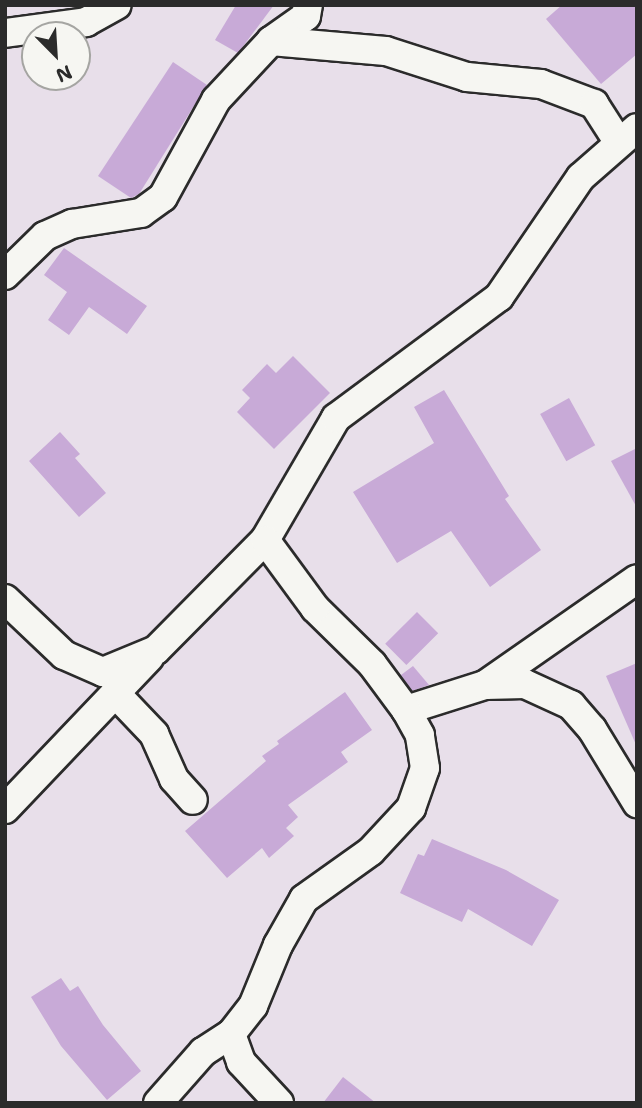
<!DOCTYPE html>
<style>
body{margin:0}
#map{position:relative;width:642px;height:1108px;overflow:hidden;background:#e8dfea;font-family:"Shantell Sans",sans-serif}
div>[style]{position:absolute}
.building>*{inset:0;background:#c8aad7;transform-origin:0 0}
.roads{filter:drop-shadow(2px 0 #2b2b2b) drop-shadow(-2px 0 #2b2b2b) drop-shadow(0 2px #2b2b2b) drop-shadow(0 -2px #2b2b2b)}
.minor>*{height:28px;margin:-14px;padding:0 14px;transform-origin:14px;border-radius:14px;background:#f6f6f2}
span{translate:-50% -50%;white-space:nowrap;text-align:center;line-height:1.15;-webkit-text-stroke:5px #f6f6f2;paint-order:stroke}
.frame{position:absolute;inset:0;border:7px solid #2b2b2b;pointer-events:none}
.north{position:absolute;left:21px;top:21px;width:70px;height:70px;box-sizing:border-box;background:#f6f6f2;border:2px solid #a5a5a2;border-radius:50%;rotate:156deg;font-size:19px;font-weight:700;line-height:28px;text-align:center;color:#2b2b2b}
.north::after{content:'';display:block;margin:auto;width:24px;height:32px;background:#2b2b2b;clip-path:polygon(50% 0,100% 100%,50% 72%,0 100%)}
</style>
<div id="map">
<div class="building">
<i style="clip-path:polygon(236px 5px,274px 5px,238px 53px,215px 40px)"></i>
<i style="clip-path:polygon(562px 5px,637px 5px,637px 54px,601px 84px,546px 19px)"></i>
<i style="clip-path:polygon(173px 62px,207px 85px,139px 194px,131px 198px,98px 176px)"></i>
<i style="clip-path:polygon(64px 248px,147px 306px,127px 334px,89px 307px,69px 335px,48px 320px,67px 292px,44px 275px)"></i>
<i style="clip-path:polygon(293px 356px,330px 393px,274px 449px,237px 412px,250px 398px,242px 390px,267px 364px,276px 373px)"></i>
<i style="clip-path:polygon(444px 390px,509px 496px,505px 499px,541px 550px,490px 587px,451px 531px,397px 563px,353px 492px,434px 443px,414px 407px)"></i>
<i style="left:569px;top:398px;width:54px;height:33px;rotate:61deg"></i>
<i style="clip-path:polygon(60px 432px,80px 454px,75px 458px,106px 493px,79px 517px,29px 461px)"></i>
<i style="clip-path:polygon(637px 448px,637px 508px,611px 461px)"></i>
<i style="left:417px;top:612px;width:30px;height:45px;rotate:45deg"></i>
<i style="clip-path:polygon(637px 663px,637px 747px,606px 676px)"></i>
<i style="clip-path:polygon(413px 666px,429px 685px,412px 691px,401px 675px)"></i>
<i style="clip-path:polygon(345px 692px,372px 730px,341px 752px,348px 762px,288px 805px,298px 817px,286px 828px,294px 836px,269px 858px,262px 848px,227px 878px,185px 831px,266px 761px,262px 756px,279px 744px,277px 741px)"></i>
<i style="clip-path:polygon(432px 839px,506px 870px,559px 900px,532px 946px,468px 909px,462px 922px,400px 893px,418px 854px,424px 856px)"></i>
<i style="clip-path:polygon(61px 978px,70px 991px,78px 986px,103px 1025px,141px 1071px,107px 1100px,61px 1046px,31px 997px)"></i>
<i style="clip-path:polygon(343px 1077px,376px 1103px,323px 1103px)"></i>
</div>
<div class="roads">
<div class="minor">
<i style="left:5px;top:33px;width:82px;rotate:-7.7deg"></i>
<i style="left:86px;top:22px;width:35px;rotate:-29deg"></i>
<i style="left:271px;top:41px;width:115px;rotate:5deg"></i>
<i style="left:386px;top:51px;width:85px;rotate:17.8deg"></i>
<i style="left:467px;top:77px;width:74px;rotate:5.4deg"></i>
<i style="left:541px;top:84px;width:57px;rotate:20.7deg"></i>
<i style="left:594px;top:104px;width:46px;rotate:57.3deg"></i>
<i style="left:5px;top:275px;width:56px;rotate:-44.3deg"></i>
<i style="left:45px;top:236px;width:30px;rotate:-24deg"></i>
<i style="left:72px;top:224px;width:70px;rotate:-9.1deg"></i>
<i style="left:141px;top:213px;width:27px;rotate:-36deg"></i>
<i style="left:163px;top:197px;width:111px;rotate:-61.3deg"></i>
<i style="left:216px;top:100px;width:81px;rotate:-47deg"></i>
<i style="left:271px;top:41px;width:43px;rotate:-35.5deg"></i>
<i style="left:306px;top:16px;width:11px;rotate:-80deg"></i>
<i style="left:5px;top:599px;width:81px;rotate:43.5deg"></i>
<i style="left:64px;top:655px;width:43px;rotate:23.6deg"></i>
<i style="left:103px;top:672px;width:57px;rotate:-22.5deg"></i>
<i style="left:156px;top:650px;width:155px;rotate:-45.3deg"></i>
<i style="left:265px;top:540px;width:141px;rotate:-59.8deg"></i>
<i style="left:336px;top:418px;width:203px;rotate:-36.6deg"></i>
<i style="left:499px;top:297px;width:145px;rotate:-55.7deg"></i>
<i style="left:581px;top:177px;width:74px;rotate:-41.2deg"></i>
<i style="left:485px;top:685px;width:40px;rotate:-1.4deg"></i>
<i style="left:525px;top:684px;width:51px;rotate:24.5deg"></i>
<i style="left:571px;top:705px;width:32px;rotate:49deg"></i>
<i style="left:592px;top:729px;width:87px;rotate:58.7deg"></i>
<i style="left:115px;top:693px;width:57px;rotate:46.4deg"></i>
<i style="left:154px;top:734px;width:49px;rotate:66deg"></i>
<i style="left:174px;top:779px;width:28px;rotate:48deg"></i>
<i style="left:406px;top:710px;width:83px;rotate:-17.6deg"></i>
<i style="left:485px;top:685px;width:185px;rotate:-34.9deg"></i>
<i style="left:5px;top:809px;width:209px;rotate:-46.4deg"></i>
<i style="left:231px;top:1034px;width:30px;rotate:70deg"></i>
<i style="left:241px;top:1062px;width:56px;rotate:47.2deg"></i>
<i style="left:158px;top:1103px;width:68px;rotate:-48.6deg"></i>
<i style="left:203px;top:1052px;width:33px;rotate:-33deg"></i>
<i style="left:231px;top:1034px;width:36px;rotate:-52deg"></i>
<i style="left:253px;top:1006px;width:66px;rotate:-67.7deg"></i>
<i style="left:278px;top:945px;width:53px;rotate:-60.5deg"></i>
<i style="left:304px;top:899px;width:82px;rotate:-35.6deg"></i>
<i style="left:371px;top:851px;width:59px;rotate:-47.1deg"></i>
<i style="left:411px;top:808px;width:42px;rotate:-70.7deg"></i>
<i style="left:425px;top:768px;width:33px;rotate:-99deg"></i>
<i style="left:420px;top:735px;width:29px;rotate:-119deg"></i>
<i style="left:406px;top:710px;width:57px;rotate:-126.5deg"></i>
<i style="left:372px;top:664px;width:80px;rotate:-135.5deg"></i>
<i style="left:315px;top:608px;width:84px;rotate:-126.3deg"></i>
</div>
</div>
<div class="frame"></div>
<div class="north">N</div>
</div>
